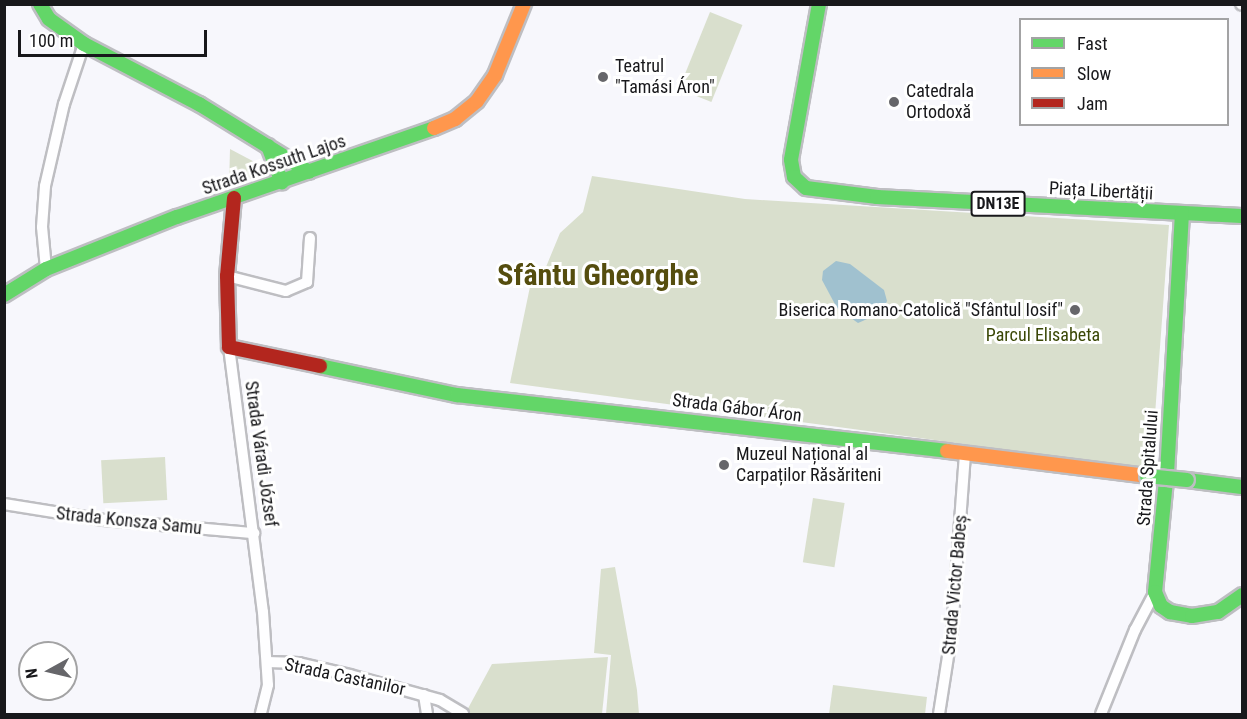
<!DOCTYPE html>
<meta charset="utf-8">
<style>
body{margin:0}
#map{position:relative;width:1247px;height:719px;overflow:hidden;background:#f7f7fc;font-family:"Roboto Condensed",sans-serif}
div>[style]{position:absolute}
.green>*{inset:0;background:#d9dfcd;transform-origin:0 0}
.water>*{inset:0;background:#a0c1cf}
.roads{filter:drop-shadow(2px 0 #bebec2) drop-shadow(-2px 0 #bebec2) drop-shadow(0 2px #bebec2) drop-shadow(0 -2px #bebec2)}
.street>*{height:10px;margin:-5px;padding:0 5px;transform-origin:5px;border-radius:5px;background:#fefeff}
.fast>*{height:14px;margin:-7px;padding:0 7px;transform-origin:7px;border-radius:7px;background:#63d668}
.slow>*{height:14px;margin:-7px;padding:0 7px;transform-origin:7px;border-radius:7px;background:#ff974d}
.jam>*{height:14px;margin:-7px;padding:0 7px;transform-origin:7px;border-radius:7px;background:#b3261e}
.bridges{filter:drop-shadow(2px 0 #bebec2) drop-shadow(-2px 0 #bebec2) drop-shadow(0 2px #bebec2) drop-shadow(0 -2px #bebec2)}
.fast-bridge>*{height:14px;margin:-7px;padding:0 7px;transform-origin:7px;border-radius:7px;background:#63d668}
.dots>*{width:16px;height:16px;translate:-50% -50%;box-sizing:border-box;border:3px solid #fff;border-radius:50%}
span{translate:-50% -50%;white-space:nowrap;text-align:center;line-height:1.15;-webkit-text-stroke:6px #fff;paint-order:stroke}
.shield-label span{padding:2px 4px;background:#fff;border:2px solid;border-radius:4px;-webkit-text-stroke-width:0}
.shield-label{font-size:16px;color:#18181b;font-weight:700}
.poi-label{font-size:18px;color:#18181b}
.left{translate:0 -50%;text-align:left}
.right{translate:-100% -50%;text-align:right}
.street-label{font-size:18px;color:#18181b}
.park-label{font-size:18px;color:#3a4705}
.town-label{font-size:30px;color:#554d0e;font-weight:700}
.frame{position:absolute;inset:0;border:6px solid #18181b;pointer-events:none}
.legend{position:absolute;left:1019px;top:18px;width:210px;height:108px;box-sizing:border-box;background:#fff;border:2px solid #a3a3a4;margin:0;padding:8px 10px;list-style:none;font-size:18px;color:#18181b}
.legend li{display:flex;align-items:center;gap:12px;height:30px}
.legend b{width:30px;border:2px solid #a3a3a4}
.north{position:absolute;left:18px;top:641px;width:60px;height:60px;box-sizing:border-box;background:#fff;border:2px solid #a3a3a4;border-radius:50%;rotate:262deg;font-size:16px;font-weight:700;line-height:24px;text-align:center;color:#18181b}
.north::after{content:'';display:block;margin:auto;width:21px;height:27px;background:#66666a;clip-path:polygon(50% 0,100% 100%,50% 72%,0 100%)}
.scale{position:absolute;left:18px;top:30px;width:189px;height:27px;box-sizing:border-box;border:3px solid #18181b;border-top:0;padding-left:8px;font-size:18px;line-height:21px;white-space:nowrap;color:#18181b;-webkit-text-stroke:4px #fff;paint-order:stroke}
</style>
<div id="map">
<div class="green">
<i style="left:710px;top:12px;width:35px;height:83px;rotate:22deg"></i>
<i style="clip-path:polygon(230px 149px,264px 167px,261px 176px,229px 186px)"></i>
<i style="clip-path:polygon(592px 176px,745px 199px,1169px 225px,1151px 469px,510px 383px,532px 277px,541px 279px,560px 233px,583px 212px)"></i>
<i style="left:165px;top:457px;width:43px;height:64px;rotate:87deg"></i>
<i style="left:813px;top:498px;width:32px;height:65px;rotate:9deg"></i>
<i style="clip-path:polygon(615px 567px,637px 690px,639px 714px,606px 714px,611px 655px,594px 653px,601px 569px)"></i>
<i style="clip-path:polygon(608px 657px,602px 714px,465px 714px,492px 664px)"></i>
<i style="clip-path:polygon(833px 685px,927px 697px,925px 714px,829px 714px)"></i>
</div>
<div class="water">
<i style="clip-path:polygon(836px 261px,850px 264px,884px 290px,887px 301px,881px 313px,858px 323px,837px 308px,822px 280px,823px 271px)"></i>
</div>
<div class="roads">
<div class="street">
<i style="left:1241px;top:4px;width:1px;rotate:45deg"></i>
<i style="left:46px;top:269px;width:42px;rotate:-95.4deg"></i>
<i style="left:42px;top:227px;width:41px;rotate:-85.8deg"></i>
<i style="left:45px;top:186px;width:84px;rotate:-77deg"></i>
<i style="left:64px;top:104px;width:63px;rotate:-71.6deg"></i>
<i style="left:227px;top:276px;width:61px;rotate:14.3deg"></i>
<i style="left:286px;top:291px;width:23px;rotate:-23deg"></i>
<i style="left:307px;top:282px;width:44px;rotate:-86.1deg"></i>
<i style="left:229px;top:347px;width:267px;rotate:82.7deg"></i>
<i style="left:263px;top:612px;width:73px;rotate:86.1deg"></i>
<i style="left:268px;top:685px;width:30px;rotate:104deg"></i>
<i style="left:4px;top:504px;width:101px;rotate:9.1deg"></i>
<i style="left:104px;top:520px;width:151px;rotate:5deg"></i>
<i style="left:267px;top:662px;width:32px;rotate:2deg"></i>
<i style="left:299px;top:663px;width:52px;rotate:13.2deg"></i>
<i style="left:350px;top:675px;width:93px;rotate:15.5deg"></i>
<i style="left:440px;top:700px;width:27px;rotate:31deg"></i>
<i style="left:424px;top:695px;width:19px;rotate:81deg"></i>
<i style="left:939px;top:714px;width:84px;rotate:-81.1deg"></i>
<i style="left:952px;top:631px;width:176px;rotate:-85.8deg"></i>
<i style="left:1101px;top:714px;width:91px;rotate:-68deg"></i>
<i style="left:1135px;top:630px;width:43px;rotate:-62.2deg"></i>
</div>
<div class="fast">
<i style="left:40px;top:4px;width:17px;rotate:59deg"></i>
<i style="left:49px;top:19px;width:43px;rotate:35.5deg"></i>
<i style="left:84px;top:44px;width:130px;rotate:27.6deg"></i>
<i style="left:199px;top:104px;width:129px;rotate:31.7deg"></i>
<i style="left:819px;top:4px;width:158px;rotate:100.2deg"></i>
<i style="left:791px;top:160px;width:17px;rotate:80deg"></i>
<i style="left:794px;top:177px;width:16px;rotate:43deg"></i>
<i style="left:806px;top:188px;width:72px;rotate:7.2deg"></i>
<i style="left:877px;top:197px;width:365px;rotate:3deg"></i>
<i style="left:268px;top:146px;width:39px;rotate:69deg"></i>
<i style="left:1182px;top:213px;width:257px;rotate:93.3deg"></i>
<i style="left:1167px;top:470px;width:123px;rotate:95.6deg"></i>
<i style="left:1155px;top:592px;width:15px;rotate:67deg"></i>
<i style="left:1161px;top:606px;width:11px;rotate:34deg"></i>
<i style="left:1170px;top:612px;width:22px;rotate:10deg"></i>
<i style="left:1192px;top:616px;width:26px;rotate:-9deg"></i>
<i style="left:1218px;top:612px;width:29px;rotate:-35deg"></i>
<i style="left:4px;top:295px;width:49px;rotate:-31.8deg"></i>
<i style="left:46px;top:269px;width:141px;rotate:-21.7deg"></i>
<i style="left:177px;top:217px;width:272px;rotate:-19.1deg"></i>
<i style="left:320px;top:366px;width:140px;rotate:12deg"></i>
<i style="left:457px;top:395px;width:493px;rotate:6.5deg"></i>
<i style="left:1187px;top:480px;width:55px;rotate:7.3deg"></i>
</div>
<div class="slow">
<i style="left:434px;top:128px;width:23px;rotate:-23deg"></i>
<i style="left:455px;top:119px;width:28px;rotate:-39deg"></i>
<i style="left:477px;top:101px;width:32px;rotate:-55deg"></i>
<i style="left:495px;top:75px;width:77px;rotate:-67.8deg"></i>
<i style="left:947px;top:451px;width:202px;rotate:7.1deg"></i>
</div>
<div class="jam">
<i style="left:234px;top:198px;width:78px;rotate:95.1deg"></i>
<i style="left:227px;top:276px;width:71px;rotate:88.4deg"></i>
<i style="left:229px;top:347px;width:93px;rotate:11.8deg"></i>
</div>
</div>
<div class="bridges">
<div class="fast-bridge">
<i style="left:1147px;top:476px;width:40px;rotate:5.7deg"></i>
</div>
</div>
<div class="dots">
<i style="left:603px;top:77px;background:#66666a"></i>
<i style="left:894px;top:102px;background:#66666a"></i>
<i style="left:1075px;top:310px;background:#66666a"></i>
<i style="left:724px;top:465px;background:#66666a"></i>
</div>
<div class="shield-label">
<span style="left:998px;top:204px">DN13E</span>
</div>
<div class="poi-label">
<span class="left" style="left:615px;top:77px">Teatrul<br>"Tamási Áron"</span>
<span class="left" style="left:906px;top:102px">Catedrala<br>Ortodoxă</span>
<span class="right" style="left:1063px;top:310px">Biserica Romano-Catolică "Sfântul Iosif"</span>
<span class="left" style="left:736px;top:465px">Muzeul Național al<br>Carpaților Răsăriteni</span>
</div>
<div class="street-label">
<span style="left:274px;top:165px;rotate:-19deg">Strada Kossuth Lajos</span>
<span style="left:1101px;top:191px;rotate:3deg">Piața Libertății</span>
<span style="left:737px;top:408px;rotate:7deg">Strada Gábor Áron</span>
<span style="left:261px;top:454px;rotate:82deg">Strada Váradi József</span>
<span style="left:1148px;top:468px;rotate:-86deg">Strada Spitalului</span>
<span style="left:129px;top:521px;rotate:6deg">Strada Konsza Samu</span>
<span style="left:955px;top:585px;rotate:-85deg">Strada Victor Babeș</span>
<span style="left:345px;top:677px;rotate:12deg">Strada Castanilor</span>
</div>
<div class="park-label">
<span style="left:1043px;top:335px">Parcul Elisabeta</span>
</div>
<div class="town-label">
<span style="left:598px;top:275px">Sfântu Gheorghe</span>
</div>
<div class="frame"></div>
<ul class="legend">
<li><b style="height:8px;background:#63d668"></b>Fast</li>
<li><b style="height:8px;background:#ff974d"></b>Slow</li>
<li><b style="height:8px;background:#b3261e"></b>Jam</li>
</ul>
<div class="north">N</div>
<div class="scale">100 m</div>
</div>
